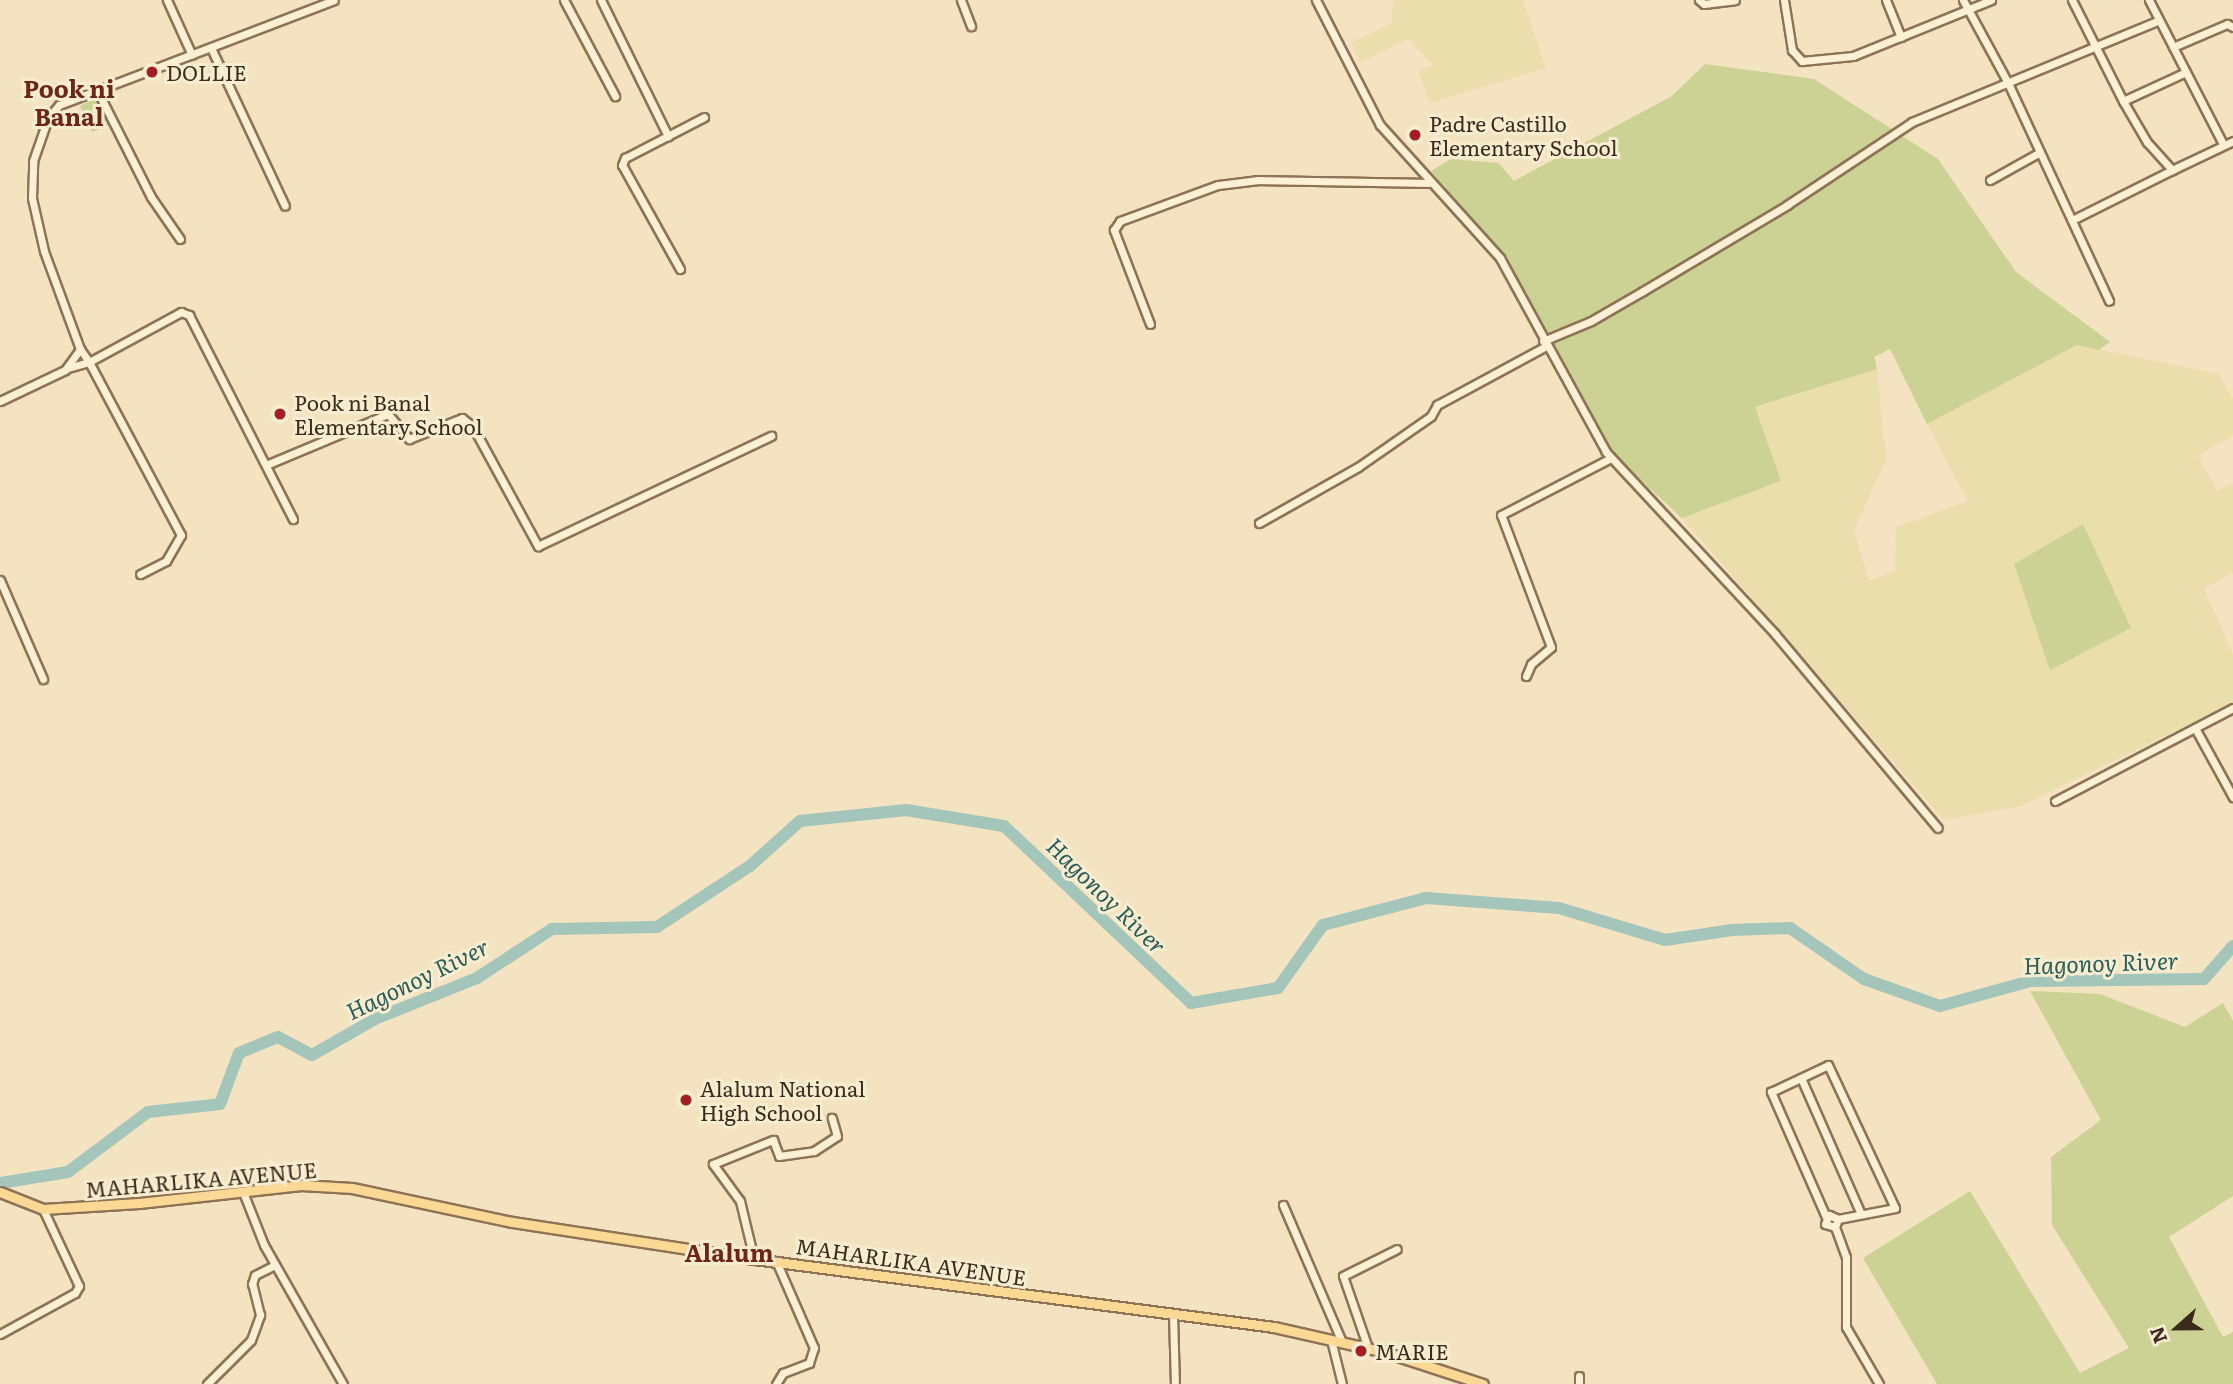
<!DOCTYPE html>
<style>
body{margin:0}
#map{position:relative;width:2233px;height:1384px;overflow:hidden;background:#f3e3c0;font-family:Literata,serif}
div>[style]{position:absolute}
.farmland>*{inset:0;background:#eadeac}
.green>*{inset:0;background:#ccd293;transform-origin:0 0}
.river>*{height:12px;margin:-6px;padding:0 6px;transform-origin:6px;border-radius:6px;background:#a3c5ba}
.roads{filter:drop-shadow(2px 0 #8e7356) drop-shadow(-2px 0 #8e7356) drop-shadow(0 2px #8e7356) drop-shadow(0 -2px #8e7356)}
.minor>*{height:7px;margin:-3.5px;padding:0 3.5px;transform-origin:3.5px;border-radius:3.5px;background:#fdf0d4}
.major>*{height:9px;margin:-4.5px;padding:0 4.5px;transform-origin:4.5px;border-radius:4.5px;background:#fbd893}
.dots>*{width:19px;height:19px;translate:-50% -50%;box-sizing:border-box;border:4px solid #f9edd1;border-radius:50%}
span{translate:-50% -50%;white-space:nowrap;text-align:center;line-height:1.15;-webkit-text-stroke:6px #f9edd1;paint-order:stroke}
.poi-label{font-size:21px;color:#3c2b1c}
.left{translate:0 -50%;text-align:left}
.street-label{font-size:21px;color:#3c2b1c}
.water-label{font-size:23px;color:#295e59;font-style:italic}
.quarter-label{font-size:24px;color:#6e2616;font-weight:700}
.north{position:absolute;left:2142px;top:1293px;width:70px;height:70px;-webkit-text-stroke:5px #f9edd1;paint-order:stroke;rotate:249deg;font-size:19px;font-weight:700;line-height:28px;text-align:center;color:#3c2b1c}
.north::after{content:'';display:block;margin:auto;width:24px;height:32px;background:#3c2b1c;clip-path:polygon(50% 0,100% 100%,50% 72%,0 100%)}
</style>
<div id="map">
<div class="farmland">
<i style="clip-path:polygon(1393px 0,1523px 0,1546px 68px,1430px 103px,1418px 71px,1433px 65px,1408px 39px,1360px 63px,1351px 43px,1392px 23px)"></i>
<i style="clip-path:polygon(2077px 345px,2219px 374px,2233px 399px,2233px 435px,2198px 456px,2217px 491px,2233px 483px,2233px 573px,2204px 588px,2233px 654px,2233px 703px,2020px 806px,1944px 820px,1682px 518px,1781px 481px,1754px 408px,1877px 369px,1886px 460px,1854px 530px,1869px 581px,1895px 571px,1896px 527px,1968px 501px,1927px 424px)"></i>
</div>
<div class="green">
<i style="clip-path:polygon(1705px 64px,1814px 79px,1938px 159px,2016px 272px,2110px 342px,2099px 350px,2077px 345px,1927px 424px,1890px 349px,1874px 357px,1877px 369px,1755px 407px,1781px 481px,1682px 518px,1610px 452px,1505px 259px,1431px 171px,1451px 159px,1499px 163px,1514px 181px,1672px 96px)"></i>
<i style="left:99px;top:97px;width:29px;height:21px;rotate:65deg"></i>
<i style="clip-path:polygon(2083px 524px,2131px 628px,2050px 670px,2014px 564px)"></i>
<i style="clip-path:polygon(2030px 991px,2100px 994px,2185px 1027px,2223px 1003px,2233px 1021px,2233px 1196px,2169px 1237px,2223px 1337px,2233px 1332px,2233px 1384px,1937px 1384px,1863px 1258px,1970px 1191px,2080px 1373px,2129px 1348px,2052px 1225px,2051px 1157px,2101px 1120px)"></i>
</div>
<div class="river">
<i style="left:0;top:1183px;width:69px;rotate:-9.2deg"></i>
<i style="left:68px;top:1172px;width:100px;rotate:-36.9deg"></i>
<i style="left:148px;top:1112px;width:72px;rotate:-6.3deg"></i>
<i style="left:220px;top:1104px;width:54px;rotate:-69.6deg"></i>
<i style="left:239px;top:1053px;width:42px;rotate:-22.3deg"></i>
<i style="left:278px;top:1037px;width:38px;rotate:28deg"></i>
<i style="left:312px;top:1055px;width:73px;rotate:-29.7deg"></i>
<i style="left:375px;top:1019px;width:110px;rotate:-21.9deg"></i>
<i style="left:477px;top:978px;width:90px;rotate:-33.2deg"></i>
<i style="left:552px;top:929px;width:105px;rotate:-1.1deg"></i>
<i style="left:657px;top:927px;width:111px;rotate:-33.3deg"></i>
<i style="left:750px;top:866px;width:67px;rotate:-42deg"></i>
<i style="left:800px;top:821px;width:107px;rotate:-5.9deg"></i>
<i style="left:906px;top:810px;width:99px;rotate:9.3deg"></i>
<i style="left:1004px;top:826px;width:257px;rotate:43.4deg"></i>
<i style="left:1191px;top:1003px;width:88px;rotate:-9.8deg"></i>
<i style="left:1278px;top:988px;width:77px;rotate:-54.5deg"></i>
<i style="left:1323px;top:925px;width:106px;rotate:-14.7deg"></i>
<i style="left:1426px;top:898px;width:133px;rotate:4.3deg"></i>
<i style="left:1559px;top:908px;width:111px;rotate:16.8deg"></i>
<i style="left:1665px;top:940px;width:68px;rotate:-8.5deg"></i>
<i style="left:1732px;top:930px;width:58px;rotate:-2deg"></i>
<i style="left:1790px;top:928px;width:90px;rotate:34.6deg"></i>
<i style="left:1864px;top:979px;width:81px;rotate:19.6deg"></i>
<i style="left:1940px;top:1006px;width:94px;rotate:-15.4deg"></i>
<i style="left:2031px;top:981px;width:173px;rotate:-0.7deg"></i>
<i style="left:2204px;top:979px;width:44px;rotate:-48.7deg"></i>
</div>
<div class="roads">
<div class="minor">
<i style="left:167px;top:0;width:60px;rotate:65.6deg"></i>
<i style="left:564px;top:0;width:109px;rotate:62deg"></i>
<i style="left:601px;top:0;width:152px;rotate:63.8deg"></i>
<i style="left:961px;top:0;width:28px;rotate:69deg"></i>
<i style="left:1316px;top:0;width:140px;rotate:62.9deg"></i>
<i style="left:1380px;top:125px;width:179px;rotate:47.9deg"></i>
<i style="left:1500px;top:258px;width:221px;rotate:61.3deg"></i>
<i style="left:1606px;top:452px;width:248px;rotate:47.1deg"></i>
<i style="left:1775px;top:634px;width:253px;rotate:50deg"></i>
<i style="left:1699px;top:0;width:6px;rotate:39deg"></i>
<i style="left:1704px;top:4px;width:31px;rotate:-7deg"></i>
<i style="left:1784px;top:0;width:51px;rotate:80.9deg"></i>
<i style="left:1792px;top:50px;width:15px;rotate:48deg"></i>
<i style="left:1802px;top:61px;width:51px;rotate:-5.6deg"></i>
<i style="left:1853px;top:56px;width:149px;rotate:-22.1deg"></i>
<i style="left:1886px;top:0;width:40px;rotate:68deg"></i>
<i style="left:1963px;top:0;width:94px;rotate:61.5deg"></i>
<i style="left:2008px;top:83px;width:240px;rotate:65.1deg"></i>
<i style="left:2072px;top:0;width:113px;rotate:63.2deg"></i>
<i style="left:2123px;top:101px;width:48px;rotate:59.7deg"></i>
<i style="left:2147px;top:142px;width:38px;rotate:48deg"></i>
<i style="left:2172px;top:170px;width:68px;rotate:-25.4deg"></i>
<i style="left:2149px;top:0;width:162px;rotate:62.8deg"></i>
<i style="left:2173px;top:47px;width:59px;rotate:-23.1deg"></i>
<i style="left:2227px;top:24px;width:7px;rotate:27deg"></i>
<i style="left:211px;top:48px;width:174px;rotate:64.9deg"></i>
<i style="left:97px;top:90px;width:120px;rotate:63.2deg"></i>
<i style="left:151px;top:197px;width:51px;rotate:55.4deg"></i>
<i style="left:2123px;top:101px;width:69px;rotate:-24.7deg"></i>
<i style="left:1990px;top:180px;width:57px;rotate:-29.2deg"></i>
<i style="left:2072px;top:220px;width:112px;rotate:-26.6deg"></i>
<i style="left:680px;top:269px;width:119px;rotate:-119.1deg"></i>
<i style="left:622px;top:165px;width:8px;rotate:-67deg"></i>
<i style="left:625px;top:158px;width:89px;rotate:-27.4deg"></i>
<i style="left:1150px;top:324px;width:101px;rotate:-111deg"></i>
<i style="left:1114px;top:230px;width:11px;rotate:-56deg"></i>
<i style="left:1120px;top:221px;width:104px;rotate:-20.2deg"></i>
<i style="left:1218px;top:185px;width:39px;rotate:-7deg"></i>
<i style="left:1257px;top:180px;width:172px;rotate:1deg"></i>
<i style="left:1543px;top:341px;width:52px;rotate:-22.6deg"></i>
<i style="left:1591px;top:321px;width:60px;rotate:-30deg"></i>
<i style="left:1643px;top:291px;width:168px;rotate:-30.8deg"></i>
<i style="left:1787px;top:205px;width:150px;rotate:-33.6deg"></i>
<i style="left:1912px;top:122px;width:267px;rotate:-22.4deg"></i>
<i style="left:80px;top:349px;width:16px;rotate:55deg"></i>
<i style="left:89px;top:362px;width:105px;rotate:-28.5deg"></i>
<i style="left:181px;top:312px;width:9px;rotate:21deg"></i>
<i style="left:189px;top:315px;width:229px;rotate:63deg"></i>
<i style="left:68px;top:368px;width:22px;rotate:-16deg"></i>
<i style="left:89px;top:362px;width:196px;rotate:62deg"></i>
<i style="left:181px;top:535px;width:30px;rotate:120deg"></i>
<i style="left:166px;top:561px;width:29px;rotate:153deg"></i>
<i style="left:0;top:401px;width:72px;rotate:-25.5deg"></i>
<i style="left:65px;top:370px;width:26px;rotate:-54deg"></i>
<i style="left:80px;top:349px;width:104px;rotate:-110.2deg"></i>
<i style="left:44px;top:251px;width:54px;rotate:-102.8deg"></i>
<i style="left:32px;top:198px;width:37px;rotate:-88deg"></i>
<i style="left:33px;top:161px;width:46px;rotate:-70.8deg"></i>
<i style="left:48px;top:118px;width:17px;rotate:-50deg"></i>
<i style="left:59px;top:105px;width:294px;rotate:-20.9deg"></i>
<i style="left:266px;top:465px;width:132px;rotate:-22.7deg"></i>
<i style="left:388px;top:414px;width:33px;rotate:50deg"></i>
<i style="left:409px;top:439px;width:57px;rotate:-21.6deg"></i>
<i style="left:462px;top:418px;width:14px;rotate:39deg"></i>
<i style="left:473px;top:427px;width:136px;rotate:61.4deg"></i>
<i style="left:538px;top:546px;width:258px;rotate:-25.3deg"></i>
<i style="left:1259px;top:523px;width:114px;rotate:-29.5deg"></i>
<i style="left:1358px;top:467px;width:89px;rotate:-34.9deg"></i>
<i style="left:1431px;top:416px;width:13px;rotate:-61deg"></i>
<i style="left:1437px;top:405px;width:124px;rotate:-28.4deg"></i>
<i style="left:0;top:580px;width:108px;rotate:66.5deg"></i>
<i style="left:1526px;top:676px;width:13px;rotate:-67deg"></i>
<i style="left:1531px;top:664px;width:26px;rotate:-40deg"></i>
<i style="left:1551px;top:647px;width:141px;rotate:-110.7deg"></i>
<i style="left:1501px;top:515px;width:124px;rotate:-27.4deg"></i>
<i style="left:2195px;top:728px;width:79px;rotate:61.2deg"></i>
<i style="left:2055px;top:801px;width:201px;rotate:-27.6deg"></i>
<i style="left:1801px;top:1078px;width:146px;rotate:66.2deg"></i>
<i style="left:243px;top:1192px;width:57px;rotate:68.4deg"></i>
<i style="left:264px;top:1245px;width:160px;rotate:60.4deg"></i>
<i style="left:1283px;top:1205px;width:149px;rotate:66.7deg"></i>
<i style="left:1826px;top:1217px;width:137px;rotate:-113.7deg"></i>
<i style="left:1771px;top:1092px;width:63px;rotate:-25.3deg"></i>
<i style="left:1828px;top:1065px;width:158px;rotate:64.9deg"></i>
<i style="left:1895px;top:1208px;width:58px;rotate:169.1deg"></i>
<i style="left:1835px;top:1227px;width:10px;rotate:-163deg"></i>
<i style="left:1825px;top:1224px;width:10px;rotate:-66deg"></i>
<i style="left:1829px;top:1215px;width:10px;rotate:24deg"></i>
<i style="left:1838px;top:1219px;width:9px;rotate:111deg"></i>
<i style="left:1835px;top:1227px;width:32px;rotate:70deg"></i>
<i style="left:1846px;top:1257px;width:70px;rotate:90deg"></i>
<i style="left:1846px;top:1327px;width:66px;rotate:59.9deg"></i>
<i style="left:754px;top:1259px;width:60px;rotate:-103.6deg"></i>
<i style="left:740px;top:1201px;width:46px;rotate:-126.1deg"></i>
<i style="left:713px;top:1164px;width:65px;rotate:-21.8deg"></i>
<i style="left:773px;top:1140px;width:17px;rotate:69deg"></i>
<i style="left:779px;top:1156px;width:35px;rotate:-8deg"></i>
<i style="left:814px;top:1151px;width:27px;rotate:-33deg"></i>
<i style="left:837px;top:1136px;width:19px;rotate:-106deg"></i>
<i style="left:1173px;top:1314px;width:70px;rotate:88.4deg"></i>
<i style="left:0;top:1334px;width:85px;rotate:-28.7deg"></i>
<i style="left:75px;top:1293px;width:8px;rotate:-60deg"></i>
<i style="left:79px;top:1286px;width:85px;rotate:-115.1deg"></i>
<i style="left:1331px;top:1340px;width:45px;rotate:76deg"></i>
<i style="left:1368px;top:1348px;width:76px;rotate:-109.1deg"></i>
<i style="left:1343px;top:1276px;width:60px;rotate:-26.6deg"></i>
<i style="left:1579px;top:1376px;width:8px;rotate:90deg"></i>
<i style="left:207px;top:1384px;width:62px;rotate:-45deg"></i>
<i style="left:251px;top:1340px;width:27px;rotate:-70deg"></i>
<i style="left:260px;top:1315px;width:32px;rotate:-104deg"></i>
<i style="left:252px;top:1284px;width:9px;rotate:-72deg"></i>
<i style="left:255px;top:1275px;width:22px;rotate:-27deg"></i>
<i style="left:776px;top:1384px;width:13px;rotate:-58deg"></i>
<i style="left:783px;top:1373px;width:28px;rotate:-21deg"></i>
<i style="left:809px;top:1363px;width:16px;rotate:-72deg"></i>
<i style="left:814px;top:1348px;width:95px;rotate:-113.6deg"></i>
</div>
<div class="major">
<i style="left:0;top:1192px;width:46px;rotate:21.6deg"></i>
<i style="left:43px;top:1209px;width:96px;rotate:-3.6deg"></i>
<i style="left:139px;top:1203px;width:163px;rotate:-6.3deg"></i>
<i style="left:301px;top:1185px;width:51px;rotate:3.4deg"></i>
<i style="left:352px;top:1188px;width:164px;rotate:12deg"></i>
<i style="left:512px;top:1222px;width:245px;rotate:8.7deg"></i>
<i style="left:754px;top:1259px;width:524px;rotate:7.45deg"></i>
<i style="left:1274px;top:1327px;width:114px;rotate:12.7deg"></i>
<i style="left:1385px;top:1352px;width:103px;rotate:18.1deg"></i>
</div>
</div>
<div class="dots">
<i style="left:152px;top:72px;background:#a51e22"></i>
<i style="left:1415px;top:135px;background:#a51e22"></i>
<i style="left:280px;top:414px;background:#a51e22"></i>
<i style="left:686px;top:1100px;background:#a51e22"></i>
<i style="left:1361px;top:1351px;background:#a51e22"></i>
</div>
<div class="poi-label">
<span class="left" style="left:166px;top:72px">DOLLIE</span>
<span class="left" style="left:1429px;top:135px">Padre Castillo<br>Elementary School</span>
<span class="left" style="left:294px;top:414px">Pook ni Banal<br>Elementary School</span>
<span class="left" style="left:700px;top:1100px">Alalum National<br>High School</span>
<span class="left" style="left:1375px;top:1351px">MARIE</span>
</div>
<div class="street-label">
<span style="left:201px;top:1179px;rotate:-5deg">MAHARLIKA AVENUE</span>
<span style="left:911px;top:1261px;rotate:8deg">MAHARLIKA AVENUE</span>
</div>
<div class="water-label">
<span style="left:1107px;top:895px;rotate:44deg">Hagonoy River</span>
<span style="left:2101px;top:962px;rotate:-2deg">Hagonoy River</span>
<span style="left:417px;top:978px;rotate:-26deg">Hagonoy River</span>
</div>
<div class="quarter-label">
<span style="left:69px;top:102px">Pook ni<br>Banal</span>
<span style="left:729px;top:1252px">Alalum</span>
</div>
<div class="north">N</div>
</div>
